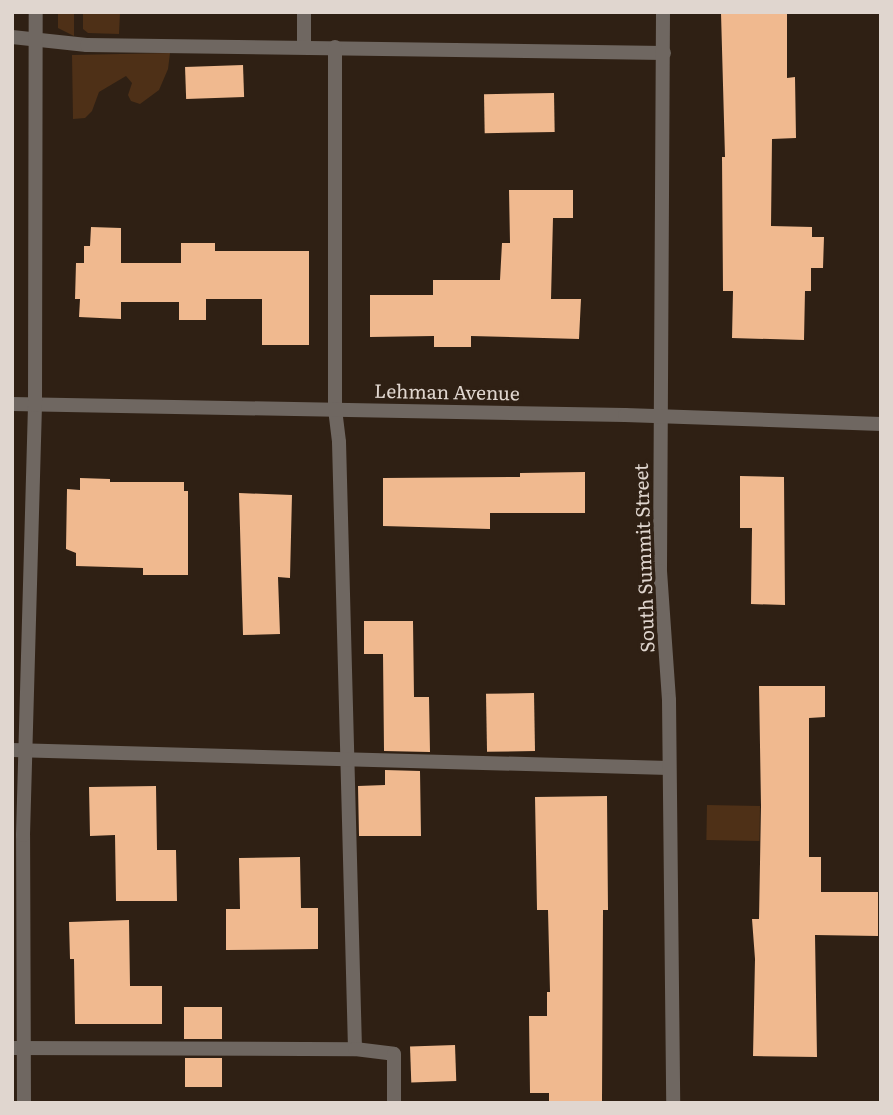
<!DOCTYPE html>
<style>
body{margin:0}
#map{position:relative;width:893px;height:1115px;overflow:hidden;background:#2f2014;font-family:Literata,serif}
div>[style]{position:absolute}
.green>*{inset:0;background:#4e3017;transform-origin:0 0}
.building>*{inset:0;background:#f0b98f;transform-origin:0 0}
.lane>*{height:14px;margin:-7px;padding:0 7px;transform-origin:7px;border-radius:7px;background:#6f6761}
.street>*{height:14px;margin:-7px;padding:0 7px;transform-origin:7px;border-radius:7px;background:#6f6761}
span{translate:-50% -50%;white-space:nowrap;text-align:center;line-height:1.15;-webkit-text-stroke:7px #2f2014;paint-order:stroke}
.street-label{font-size:19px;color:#e0d6cf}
.frame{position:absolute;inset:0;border:14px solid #e0d6cf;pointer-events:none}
</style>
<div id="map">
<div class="green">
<i style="clip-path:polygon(58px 12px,74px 12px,74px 36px,58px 28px)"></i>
<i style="clip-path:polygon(83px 12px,120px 12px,119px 34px,88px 33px,83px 29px)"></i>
<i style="clip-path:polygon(170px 53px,168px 69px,159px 90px,140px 104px,131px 101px,128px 95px,132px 83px,126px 76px,99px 92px,92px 111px,85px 118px,73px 119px,72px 55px)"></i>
<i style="left:707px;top:805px;width:53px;height:35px;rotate:1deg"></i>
</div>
<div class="building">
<i style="clip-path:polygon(787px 12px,787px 78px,795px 77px,796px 138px,772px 139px,771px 226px,812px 227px,812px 237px,824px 237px,823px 268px,811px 268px,811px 291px,805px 291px,804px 340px,732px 338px,733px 291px,723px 291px,722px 157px,725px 157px,721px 13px)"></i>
<i style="left:243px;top:65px;width:32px;height:58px;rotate:88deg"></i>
<i style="left:554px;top:93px;width:39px;height:70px;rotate:89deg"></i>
<i style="clip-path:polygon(509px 190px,573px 190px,573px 218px,553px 218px,551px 299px,581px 299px,579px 339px,471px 336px,471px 347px,434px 347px,434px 336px,370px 337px,370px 295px,433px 295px,433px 280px,500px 280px,502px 243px,510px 243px)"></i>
<i style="clip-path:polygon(91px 227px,121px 228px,121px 263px,181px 263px,181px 243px,215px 243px,215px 251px,309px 251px,309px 345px,262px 345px,262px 299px,206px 299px,206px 320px,179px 320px,179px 302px,121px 302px,121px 319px,79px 317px,80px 299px,75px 299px,76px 263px,84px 263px,84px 246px,90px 246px)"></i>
<i style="clip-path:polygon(585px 472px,585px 513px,490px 513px,490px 529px,383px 526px,383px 478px,520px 477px,520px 473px)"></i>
<i style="clip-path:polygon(740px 476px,784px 477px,785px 605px,751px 604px,752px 528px,740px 528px)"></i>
<i style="clip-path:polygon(80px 478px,110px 479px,110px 482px,184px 482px,184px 491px,188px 491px,188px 575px,143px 575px,143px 568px,76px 566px,76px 553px,66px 549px,67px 489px,80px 490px)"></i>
<i style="clip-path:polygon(239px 493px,292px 495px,290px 578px,278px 577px,280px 634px,243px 635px)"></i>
<i style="clip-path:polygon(364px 621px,413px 621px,414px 697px,429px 697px,430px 752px,384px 751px,383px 654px,364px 654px)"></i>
<i style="clip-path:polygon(759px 686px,825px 686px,825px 717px,809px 718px,809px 857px,821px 857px,821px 892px,878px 892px,878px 936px,815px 935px,817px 1057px,753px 1056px,755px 959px,752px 919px,759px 919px,761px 806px)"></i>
<i style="left:534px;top:693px;width:58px;height:48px;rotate:89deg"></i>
<i style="clip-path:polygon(385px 770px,420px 771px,421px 836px,359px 836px,358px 786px,385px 785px)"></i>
<i style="clip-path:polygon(156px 786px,157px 850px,176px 850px,177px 901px,116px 901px,115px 835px,90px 836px,89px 787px)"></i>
<i style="clip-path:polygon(607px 796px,608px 910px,603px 910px,602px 1102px,549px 1103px,549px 1093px,530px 1093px,529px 1016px,547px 1016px,547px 992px,550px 992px,548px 910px,537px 910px,535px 797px)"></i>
<i style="clip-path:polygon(300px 857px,301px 908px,318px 908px,318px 949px,226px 950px,226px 909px,240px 909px,239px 858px)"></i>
<i style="clip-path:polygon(129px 920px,130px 986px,162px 986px,162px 1024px,75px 1024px,74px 959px,70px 959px,69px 922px)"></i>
<i style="left:222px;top:1007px;width:32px;height:38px;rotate:90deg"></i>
<i style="left:455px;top:1045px;width:36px;height:45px;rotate:88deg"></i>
<i style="left:185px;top:1058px;width:37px;height:29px"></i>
</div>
<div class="lane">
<i style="left:304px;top:12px;width:35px;rotate:90deg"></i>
<i style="left:12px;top:37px;width:75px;rotate:6.1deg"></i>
<i style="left:87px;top:45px;width:577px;rotate:0.79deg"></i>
<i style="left:335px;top:47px;width:362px;rotate:90deg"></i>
<i style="left:335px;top:409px;width:33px;rotate:83deg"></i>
<i style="left:339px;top:442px;width:607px;rotate:88.49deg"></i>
<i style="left:12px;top:750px;width:657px;rotate:1.57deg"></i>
<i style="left:12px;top:1048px;width:343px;rotate:0.2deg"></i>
<i style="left:355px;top:1049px;width:39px;rotate:7deg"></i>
<i style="left:394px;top:1054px;width:49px;rotate:90deg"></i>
</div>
<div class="street">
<i style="left:663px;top:12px;width:559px;rotate:90.31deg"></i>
<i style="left:660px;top:571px;width:129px;rotate:86deg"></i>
<i style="left:669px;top:700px;width:403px;rotate:89.4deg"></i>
<i style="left:12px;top:404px;width:613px;rotate:1.03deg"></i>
<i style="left:625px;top:415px;width:256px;rotate:2deg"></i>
<i style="left:24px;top:1103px;width:268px;rotate:-90.2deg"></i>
<i style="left:23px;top:835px;width:430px;rotate:-88.4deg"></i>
<i style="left:35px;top:405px;width:393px;rotate:-89.9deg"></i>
</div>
<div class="street-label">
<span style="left:447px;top:392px;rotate:1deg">Lehman Avenue</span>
<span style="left:644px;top:558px;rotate:-92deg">South Summit Street</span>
</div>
<div class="frame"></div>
</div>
